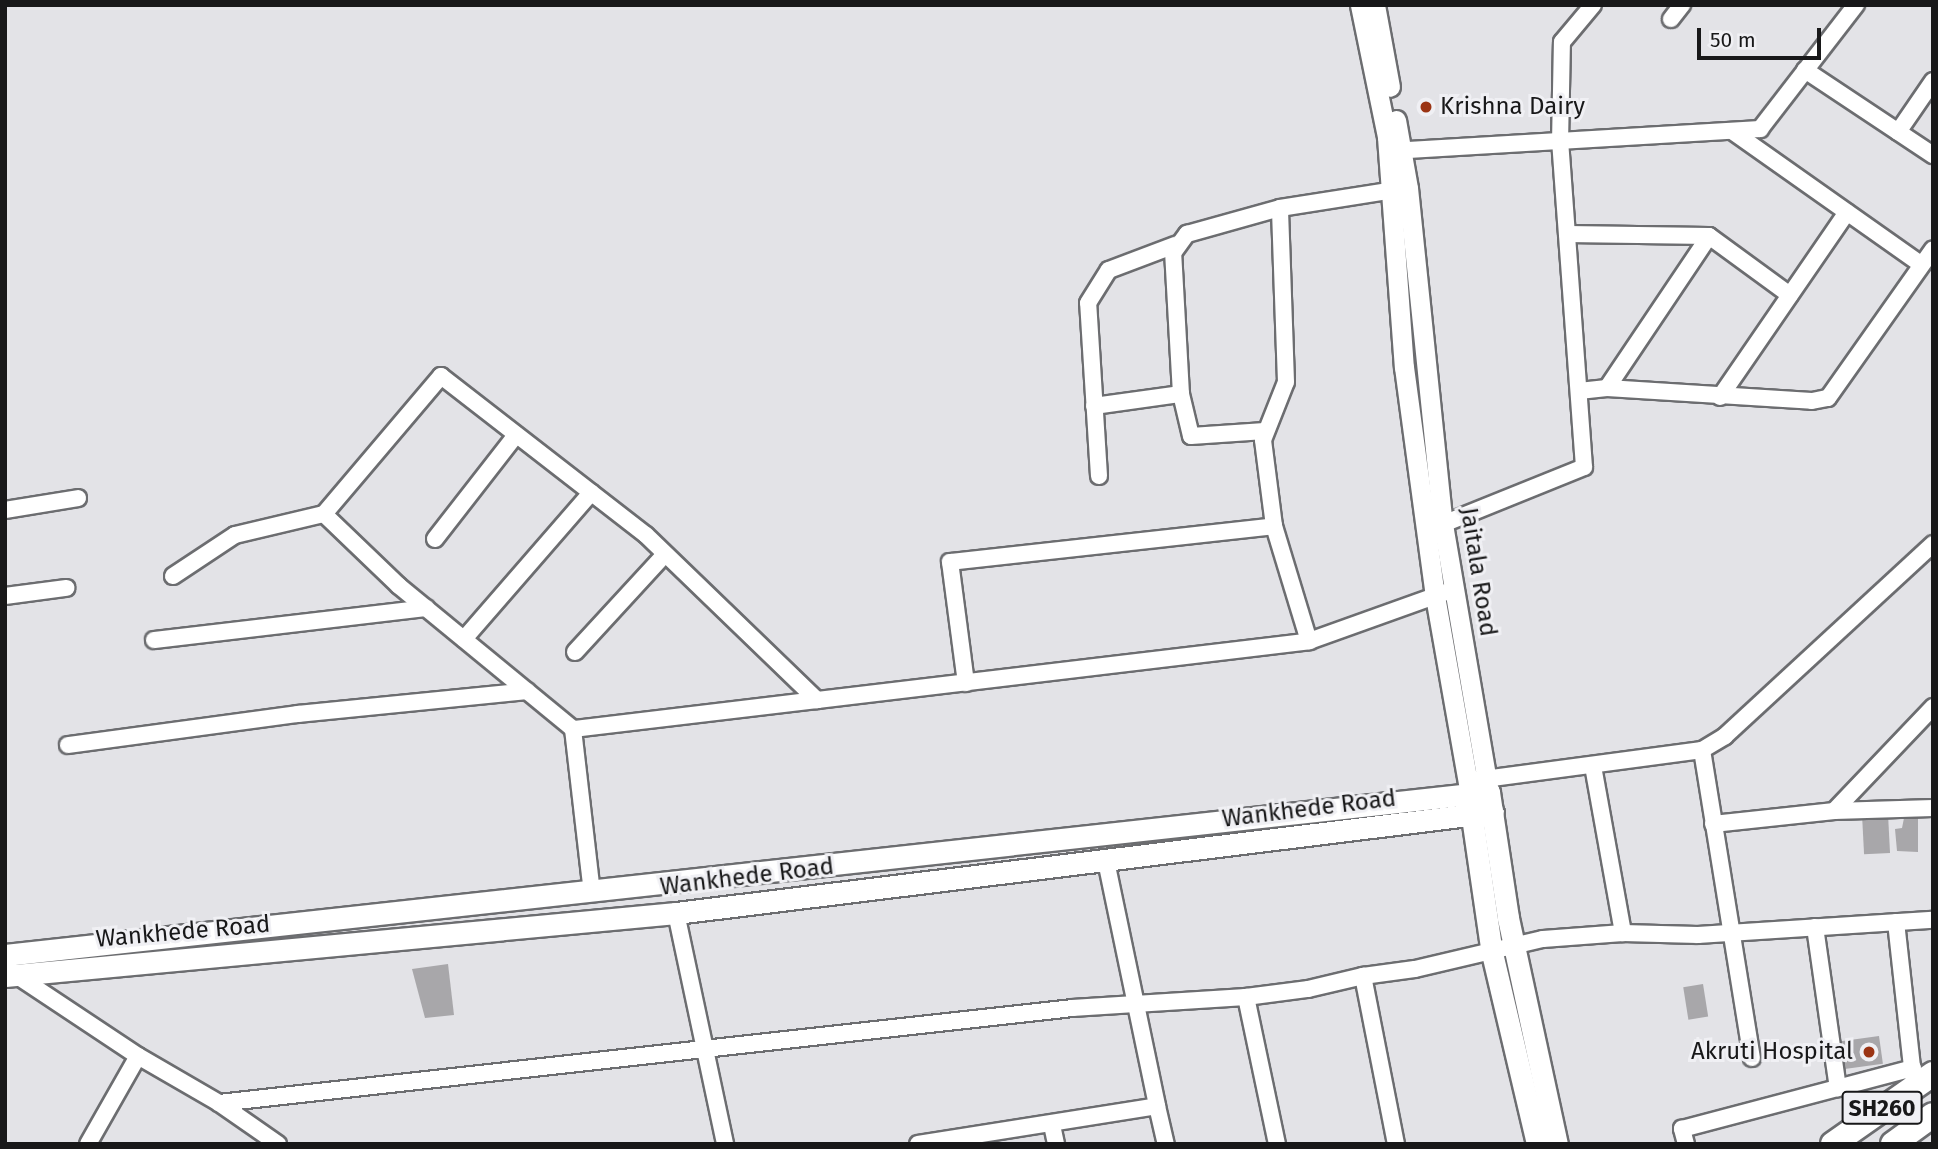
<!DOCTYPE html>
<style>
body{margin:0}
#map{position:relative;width:1938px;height:1149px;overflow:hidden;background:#e3e3e7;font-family:"Fira Sans",sans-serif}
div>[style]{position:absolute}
.building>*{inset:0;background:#a8a7aa;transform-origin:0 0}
.roads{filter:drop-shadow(2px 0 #6c6d70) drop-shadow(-2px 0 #6c6d70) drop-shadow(0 2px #6c6d70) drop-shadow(0 -2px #6c6d70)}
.minor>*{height:16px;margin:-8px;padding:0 8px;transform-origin:8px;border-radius:8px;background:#fff}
.tertiary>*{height:19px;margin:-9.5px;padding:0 9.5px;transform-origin:9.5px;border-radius:9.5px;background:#fff}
.secondary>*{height:21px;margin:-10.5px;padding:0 10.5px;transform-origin:10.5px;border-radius:10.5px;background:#fff}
.primary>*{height:24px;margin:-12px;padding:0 12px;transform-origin:12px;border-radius:12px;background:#fff}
.dots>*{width:19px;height:19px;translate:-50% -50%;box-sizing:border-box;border:4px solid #f0f0f4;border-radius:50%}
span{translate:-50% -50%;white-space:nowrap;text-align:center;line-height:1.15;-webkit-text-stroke:6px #f0f0f4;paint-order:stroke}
.shield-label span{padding:2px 5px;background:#f0f0f4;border:2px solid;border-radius:5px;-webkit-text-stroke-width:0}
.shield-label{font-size:23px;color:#181819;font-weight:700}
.poi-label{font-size:24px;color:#181819}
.left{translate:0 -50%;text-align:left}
.right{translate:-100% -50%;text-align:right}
.street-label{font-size:24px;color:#181819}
.frame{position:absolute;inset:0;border:7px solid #181819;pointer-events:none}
.scale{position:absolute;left:1697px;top:28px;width:124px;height:32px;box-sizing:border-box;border:4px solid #181819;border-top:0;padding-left:9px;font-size:21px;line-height:24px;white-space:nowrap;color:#181819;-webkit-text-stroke:5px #f0f0f4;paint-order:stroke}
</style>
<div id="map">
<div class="building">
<i style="left:1888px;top:814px;width:39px;height:26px;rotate:87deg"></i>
<i style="clip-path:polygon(1918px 816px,1918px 852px,1897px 851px,1895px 829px,1902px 828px,1904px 818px)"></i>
<i style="clip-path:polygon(448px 964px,454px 1015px,425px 1018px,412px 969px)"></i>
<i style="left:1703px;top:984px;width:33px;height:20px;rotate:81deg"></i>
<i style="left:1879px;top:1036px;width:28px;height:44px;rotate:82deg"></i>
</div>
<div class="roads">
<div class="minor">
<i style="left:1671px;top:19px;width:18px;rotate:-52deg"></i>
<i style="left:1805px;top:70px;width:154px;rotate:33.6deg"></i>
<i style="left:1732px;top:131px;width:232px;rotate:35.2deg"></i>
<i style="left:1898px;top:132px;width:62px;rotate:-55.5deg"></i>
<i style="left:1391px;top:151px;width:370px;rotate:-3.4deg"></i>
<i style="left:1760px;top:129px;width:157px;rotate:-52.3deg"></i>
<i style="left:1567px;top:234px;width:142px;rotate:0.8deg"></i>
<i style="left:1607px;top:388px;width:183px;rotate:-56.1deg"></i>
<i style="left:1709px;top:236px;width:100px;rotate:36.1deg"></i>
<i style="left:1579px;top:391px;width:28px;rotate:-6deg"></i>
<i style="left:1607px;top:388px;width:205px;rotate:3.6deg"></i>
<i style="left:1812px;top:401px;width:16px;rotate:-11deg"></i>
<i style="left:1828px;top:398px;width:182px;rotate:-54.8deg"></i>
<i style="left:1181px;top:394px;width:43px;rotate:76.6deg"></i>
<i style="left:1191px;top:436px;width:74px;rotate:-3.9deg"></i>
<i style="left:1720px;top:397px;width:224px;rotate:-55.5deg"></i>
<i style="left:1094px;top:406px;width:88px;rotate:-7.9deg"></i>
<i style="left:1181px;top:394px;width:141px;rotate:-93.2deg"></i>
<i style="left:1173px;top:253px;width:24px;rotate:-54deg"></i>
<i style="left:1187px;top:234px;width:97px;rotate:-15.6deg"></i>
<i style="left:1280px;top:208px;width:123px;rotate:-8.9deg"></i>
<i style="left:1099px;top:476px;width:173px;rotate:-93.6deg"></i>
<i style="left:1088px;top:303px;width:39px;rotate:-58deg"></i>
<i style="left:1109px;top:270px;width:71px;rotate:-20.7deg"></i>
<i style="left:5px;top:510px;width:74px;rotate:-9.3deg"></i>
<i style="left:324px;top:514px;width:104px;rotate:43.8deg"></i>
<i style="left:399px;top:586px;width:225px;rotate:39.4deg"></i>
<i style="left:573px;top:729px;width:164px;rotate:83.4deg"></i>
<i style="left:1443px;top:524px;width:152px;rotate:-22deg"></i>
<i style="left:1584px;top:467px;width:325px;rotate:-94.2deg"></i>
<i style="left:1560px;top:143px;width:101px;rotate:-88.9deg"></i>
<i style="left:1562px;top:42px;width:48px;rotate:-50deg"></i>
<i style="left:1274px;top:526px;width:87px;rotate:-97.3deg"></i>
<i style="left:1263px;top:440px;width:62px;rotate:-68.4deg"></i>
<i style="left:1286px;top:382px;width:174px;rotate:-92deg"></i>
<i style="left:435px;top:539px;width:132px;rotate:-52.1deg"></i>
<i style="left:173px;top:576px;width:74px;rotate:-33.5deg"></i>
<i style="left:235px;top:535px;width:91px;rotate:-13.3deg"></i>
<i style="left:324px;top:514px;width:181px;rotate:-49.7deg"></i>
<i style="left:441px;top:376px;width:259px;rotate:37.8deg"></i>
<i style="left:646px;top:535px;width:238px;rotate:44deg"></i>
<i style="left:817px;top:700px;width:246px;rotate:173.2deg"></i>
<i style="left:5px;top:596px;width:62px;rotate:-7.5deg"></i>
<i style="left:464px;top:639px;width:194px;rotate:-49deg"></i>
<i style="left:154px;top:640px;width:274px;rotate:-6.7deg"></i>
<i style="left:575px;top:652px;width:133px;rotate:-47.4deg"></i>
<i style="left:966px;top:683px;width:122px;rotate:-97.5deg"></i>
<i style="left:950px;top:562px;width:326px;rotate:-6.3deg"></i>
<i style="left:1274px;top:526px;width:120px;rotate:73.1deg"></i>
<i style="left:817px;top:700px;width:496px;rotate:-6.8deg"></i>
<i style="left:1309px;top:641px;width:145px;rotate:-19.7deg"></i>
<i style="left:68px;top:745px;width:232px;rotate:-7.7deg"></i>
<i style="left:298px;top:714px;width:230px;rotate:-5.7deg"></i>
<i style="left:1702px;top:750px;width:312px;rotate:80.8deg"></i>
<i style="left:1593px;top:766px;width:170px;rotate:79.8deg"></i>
<i style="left:1477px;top:780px;width:227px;rotate:-7.6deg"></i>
<i style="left:1702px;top:750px;width:27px;rotate:-31deg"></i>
<i style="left:1725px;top:736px;width:283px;rotate:-42.7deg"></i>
<i style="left:1834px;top:811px;width:99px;rotate:-1.7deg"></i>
<i style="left:1713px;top:824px;width:122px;rotate:-6.1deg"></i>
<i style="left:1834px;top:811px;width:144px;rotate:-46.4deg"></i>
<i style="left:1106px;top:861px;width:250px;rotate:78.2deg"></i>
<i style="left:676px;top:913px;width:236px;rotate:78deg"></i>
<i style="left:1896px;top:922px;width:155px;rotate:83.7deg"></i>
<i style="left:1815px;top:927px;width:163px;rotate:81.9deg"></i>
<i style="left:10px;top:971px;width:154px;rotate:33.6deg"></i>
<i style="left:1363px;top:976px;width:52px;rotate:-7.7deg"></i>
<i style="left:1415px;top:969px;width:131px;rotate:-13.2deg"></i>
<i style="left:1543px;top:939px;width:80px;rotate:-4.3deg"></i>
<i style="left:1623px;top:933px;width:75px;rotate:1.5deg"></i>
<i style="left:1698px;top:935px;width:235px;rotate:-3.7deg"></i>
<i style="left:1246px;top:997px;width:150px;rotate:78.1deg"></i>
<i style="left:1052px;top:1125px;width:19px;rotate:78deg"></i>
<i style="left:88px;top:1144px;width:101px;rotate:-60.4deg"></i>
<i style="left:138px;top:1056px;width:94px;rotate:30.1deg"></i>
<i style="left:278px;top:1144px;width:72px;rotate:-145.2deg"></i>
<i style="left:219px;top:1103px;width:858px;rotate:-6.35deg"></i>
<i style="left:1072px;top:1008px;width:174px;rotate:-3.6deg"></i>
<i style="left:1246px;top:997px;width:63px;rotate:-7.4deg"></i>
<i style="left:1308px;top:989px;width:57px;rotate:-13.3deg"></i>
<i style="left:1363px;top:976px;width:171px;rotate:78.9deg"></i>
<i style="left:918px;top:1144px;width:242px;rotate:-9deg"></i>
<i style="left:1157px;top:1106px;width:39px;rotate:77deg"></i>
<i style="left:1686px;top:1144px;width:16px;rotate:-105deg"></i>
<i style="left:1682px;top:1129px;width:239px;rotate:-14.8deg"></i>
</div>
<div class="tertiary">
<i style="left:1360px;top:5px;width:135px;rotate:78.4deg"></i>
<i style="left:1387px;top:137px;width:231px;rotate:85.8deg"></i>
<i style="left:1404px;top:367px;width:231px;rotate:82.3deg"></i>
<i style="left:1435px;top:596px;width:202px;rotate:80deg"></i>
<i style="left:1375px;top:5px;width:83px;rotate:79.6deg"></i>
<i style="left:1396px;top:120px;width:69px;rotate:80deg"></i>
<i style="left:1408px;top:188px;width:338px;rotate:84.1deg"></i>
<i style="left:1443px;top:524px;width:272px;rotate:80.3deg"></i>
</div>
<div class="secondary">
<i style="left:1470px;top:803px;width:152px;rotate:81.7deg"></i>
<i style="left:1492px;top:953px;width:196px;rotate:76.7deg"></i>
<i style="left:5px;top:955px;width:1493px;rotate:-6.27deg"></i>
<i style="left:1489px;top:792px;width:127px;rotate:81.4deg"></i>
<i style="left:1508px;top:918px;width:231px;rotate:77.8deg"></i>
<i style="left:5px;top:976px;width:674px;rotate:-5.36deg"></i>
<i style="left:676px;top:913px;width:823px;rotate:-7.05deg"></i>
</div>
<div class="primary">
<i style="left:1833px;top:1144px;width:122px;rotate:-35deg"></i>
<i style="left:1893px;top:1144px;width:49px;rotate:-35.9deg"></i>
</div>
</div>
<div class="dots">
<i style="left:1426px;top:107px;background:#9b3414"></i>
<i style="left:1869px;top:1052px;background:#9b3414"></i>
</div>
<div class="shield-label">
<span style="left:1882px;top:1108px">SH260</span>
</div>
<div class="poi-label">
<span class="left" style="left:1440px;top:107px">Krishna Dairy</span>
<span class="right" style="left:1853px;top:1052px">Akruti Hospital</span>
</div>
<div class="street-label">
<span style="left:1478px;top:572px;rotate:81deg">Jaitala Road</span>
<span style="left:1309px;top:809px;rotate:-7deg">Wankhede Road</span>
<span style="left:747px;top:877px;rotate:-7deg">Wankhede Road</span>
<span style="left:183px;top:932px;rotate:-5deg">Wankhede Road</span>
</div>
<div class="frame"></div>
<div class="scale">50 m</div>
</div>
